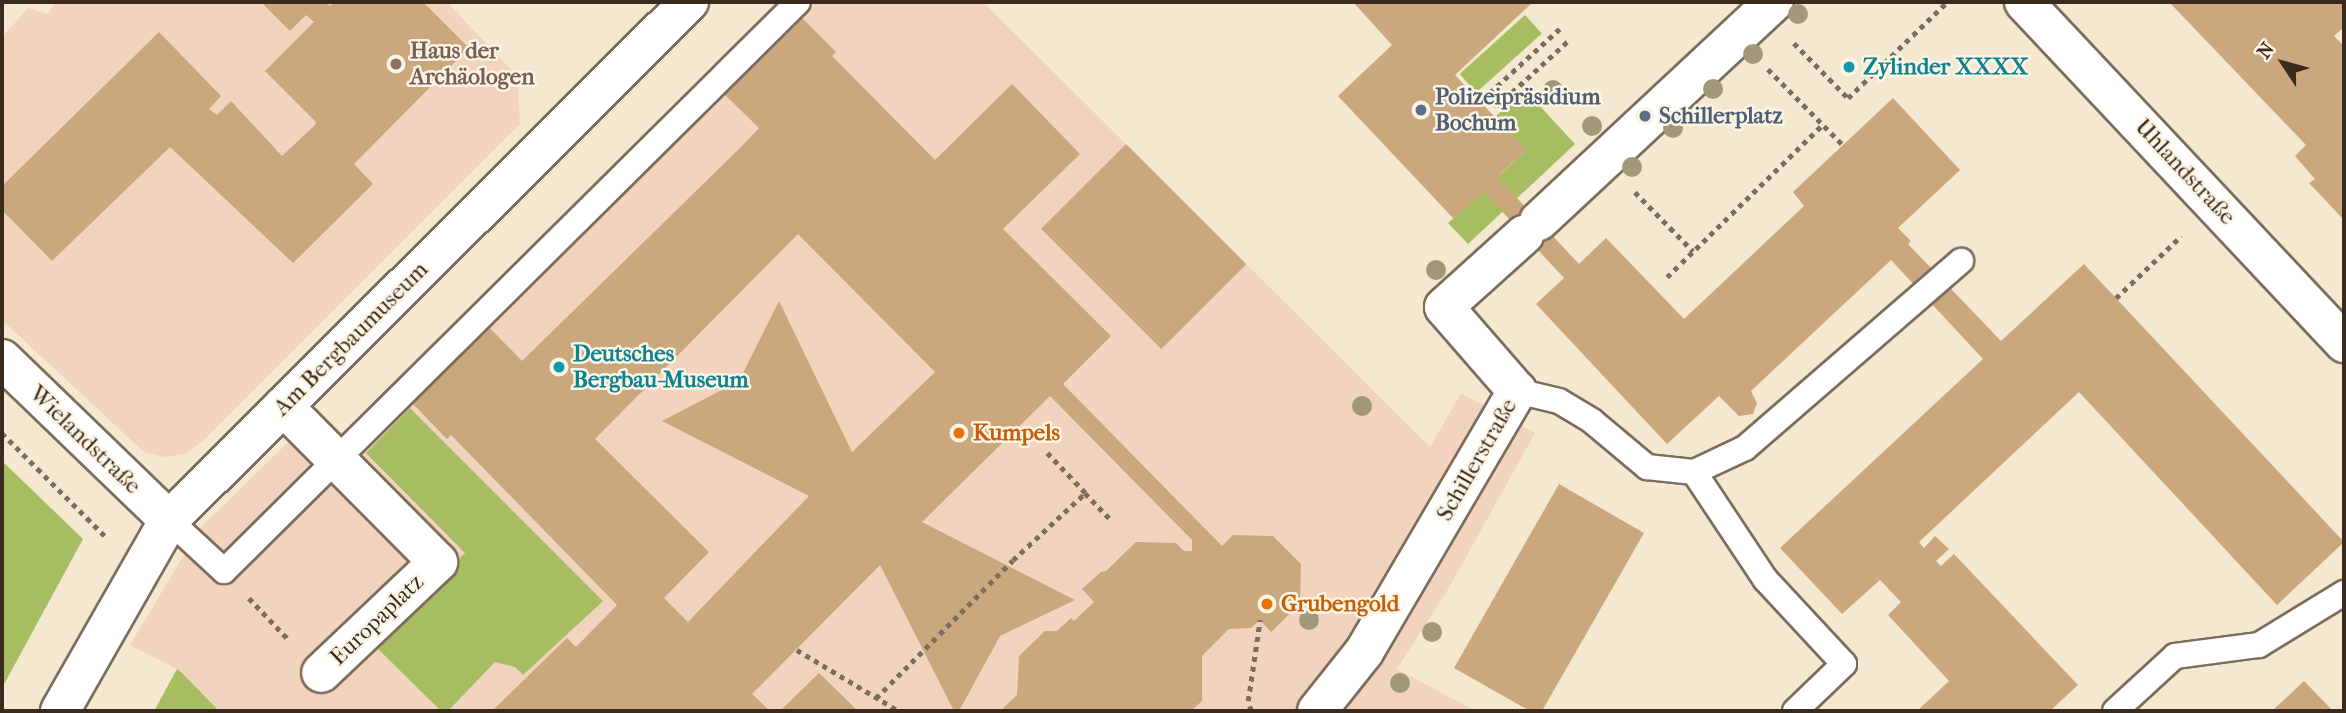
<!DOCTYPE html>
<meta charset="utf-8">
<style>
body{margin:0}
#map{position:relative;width:2346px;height:713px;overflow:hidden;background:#f4e9d0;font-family:"IM FELL French Canon",serif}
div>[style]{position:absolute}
.built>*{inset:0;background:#f2d4be}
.green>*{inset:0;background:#a6bd61;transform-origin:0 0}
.building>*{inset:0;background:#caa77c;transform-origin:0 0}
.path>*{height:4.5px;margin-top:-2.25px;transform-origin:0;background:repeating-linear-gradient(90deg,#7c6d5c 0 5px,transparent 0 10px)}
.roads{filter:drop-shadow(2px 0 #7c6d5c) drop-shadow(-2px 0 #7c6d5c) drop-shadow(0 2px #7c6d5c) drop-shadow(0 -2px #7c6d5c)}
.lane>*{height:24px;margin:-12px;padding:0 12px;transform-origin:12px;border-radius:12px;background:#fff}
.street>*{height:38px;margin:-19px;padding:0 19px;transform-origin:19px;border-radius:19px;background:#fff}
.trees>*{width:20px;height:20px;margin:-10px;border-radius:50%;background:#a09879}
.dots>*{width:19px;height:19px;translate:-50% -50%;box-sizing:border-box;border:4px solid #fcf5e5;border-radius:50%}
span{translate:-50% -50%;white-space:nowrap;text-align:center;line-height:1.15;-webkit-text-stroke:5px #fcf5e5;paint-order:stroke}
.education-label{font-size:23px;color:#785e54;font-weight:700}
.left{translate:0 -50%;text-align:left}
.culture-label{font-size:23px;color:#0d838f;font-weight:700}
.service-label{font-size:23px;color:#4e5e75;font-weight:700}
.street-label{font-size:23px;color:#3b2a1e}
.food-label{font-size:23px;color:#c56008;font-weight:700}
.frame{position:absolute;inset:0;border:4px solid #3b2a1e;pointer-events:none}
.north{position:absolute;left:2248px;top:28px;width:70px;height:70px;-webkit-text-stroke:5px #fcf5e5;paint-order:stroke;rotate:306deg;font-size:19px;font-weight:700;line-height:28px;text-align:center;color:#3b2a1e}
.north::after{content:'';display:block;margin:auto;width:24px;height:32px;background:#3b2a1e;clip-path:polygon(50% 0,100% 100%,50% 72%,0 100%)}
</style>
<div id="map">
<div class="built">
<i style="clip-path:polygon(55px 2px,447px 2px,518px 77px,520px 124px,205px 439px,186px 454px,165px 457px,145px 453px,2px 320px,2px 37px,28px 8px,48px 14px)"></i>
<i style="clip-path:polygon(781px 2px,983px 2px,1430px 447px,1461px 393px,1535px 433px,1450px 586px,1397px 669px,1476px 711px,219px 711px,177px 669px,130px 645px,200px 528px,312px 419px,335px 444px)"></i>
</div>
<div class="green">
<i style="left:1525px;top:15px;width:25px;height:88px;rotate:48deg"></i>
<i style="clip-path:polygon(1524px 89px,1575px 144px,1468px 244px,1448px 223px,1525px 151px,1496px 116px)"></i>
<i style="clip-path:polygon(410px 408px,603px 601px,523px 675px,515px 667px,495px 662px,448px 711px,441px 711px,371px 642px,465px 553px,366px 453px)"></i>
<i style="clip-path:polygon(2px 461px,83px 539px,2px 688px)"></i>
<i style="clip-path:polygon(177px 669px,182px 673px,219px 711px,154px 711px)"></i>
</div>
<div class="building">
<i style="clip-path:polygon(261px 2px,326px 2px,330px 6px,334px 2px,423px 2px,469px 48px,354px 164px,373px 184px,293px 263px,170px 147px,52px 261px,2px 210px,2px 186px,159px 32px,221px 96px,209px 109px,217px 115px,231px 101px,282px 156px,315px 125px,316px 122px,265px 71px,314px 22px,306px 15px,290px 31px)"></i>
<i style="clip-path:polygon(1353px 2px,1533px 2px,1455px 75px,1526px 150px,1499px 175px,1499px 179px,1579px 264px,1606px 238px,1684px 319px,1804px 206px,1793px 192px,1893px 98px,1960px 170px,1898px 228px,1911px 241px,1908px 244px,2001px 341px,2084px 264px,2344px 542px,2277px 605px,2079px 392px,1919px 542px,1924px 548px,1935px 536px,1949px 549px,1936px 561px,1941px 566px,1954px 554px,2078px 685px,2050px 711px,1917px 711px,1949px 681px,1888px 615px,1901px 602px,1880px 580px,1842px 614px,1780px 548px,1983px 359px,1891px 260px,1751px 391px,1757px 403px,1753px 414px,1739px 416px,1719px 396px,1667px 444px,1536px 304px,1564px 278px,1484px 192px,1453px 218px,1338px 96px,1392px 45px)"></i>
<i style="clip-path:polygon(2169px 2px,2344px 2px,2344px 27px,2334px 36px,2344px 46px,2344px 220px,2309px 183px,2315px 179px,2295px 156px,2306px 145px)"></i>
<i style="clip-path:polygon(evenodd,801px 17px,836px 52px,832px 56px,935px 160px,1012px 84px,1080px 154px,1003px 229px,1111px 336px,1063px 384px,1222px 546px,1233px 535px,1273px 536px,1301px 564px,1300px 604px,1271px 632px,1260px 620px,1251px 628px,1229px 629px,1202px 656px,1202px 701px,1191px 711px,1000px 711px,1017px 695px,1019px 656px,1045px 631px,1057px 631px,1071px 618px,1074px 621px,1094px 602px,1082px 589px,1101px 572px,1106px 571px,1136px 542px,1176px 543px,1184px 551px,1192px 551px,1192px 540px,1050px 396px,922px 522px,1075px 600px,1000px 636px,959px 711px,954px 711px,880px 565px,752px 694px,770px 711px,492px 711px,567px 638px,576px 647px,617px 605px,451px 435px,447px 439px,412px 403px,490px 328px,522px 361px,742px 146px,759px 128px,724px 94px,801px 17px,798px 234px,935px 372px,852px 452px,779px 301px,739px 381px,662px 421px,809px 496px,688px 622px,664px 598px,709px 552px,595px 439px,798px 234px)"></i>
<i style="left:1126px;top:144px;width:170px;height:120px;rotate:45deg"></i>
<i style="clip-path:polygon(1559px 484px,1644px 533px,1542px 711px,1530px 711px,1454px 668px)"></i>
<i style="clip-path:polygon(819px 673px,858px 711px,780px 711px)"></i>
<i style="clip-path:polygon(2304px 681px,2333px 711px,2272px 711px)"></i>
</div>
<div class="path">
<i style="left:1560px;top:29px;width:98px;rotate:137.5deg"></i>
<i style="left:1488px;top:95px;width:14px;rotate:51deg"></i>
<i style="left:1497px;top:106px;width:98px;rotate:-42.5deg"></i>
<i style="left:1794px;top:43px;width:77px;rotate:45.5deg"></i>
<i style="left:1848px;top:98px;width:138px;rotate:-44.1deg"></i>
<i style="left:1768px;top:69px;width:108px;rotate:45.4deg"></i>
<i style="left:1487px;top:105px;width:7px;rotate:-45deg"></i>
<i style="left:1635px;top:192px;width:83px;rotate:45.5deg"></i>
<i style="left:1667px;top:277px;width:217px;rotate:-44.4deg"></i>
<i style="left:2116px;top:298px;width:90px;rotate:-43.6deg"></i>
<i style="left:2px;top:433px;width:150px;rotate:45deg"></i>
<i style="left:1085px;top:493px;width:36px;rotate:46deg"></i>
<i style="left:249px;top:598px;width:58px;rotate:46.4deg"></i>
<i style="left:797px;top:650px;width:119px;rotate:30.9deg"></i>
<i style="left:876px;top:698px;width:194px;rotate:-45.2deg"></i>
<i style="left:1013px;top:560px;width:98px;rotate:-42.9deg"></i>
<i style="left:1085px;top:493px;width:55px;rotate:-133.5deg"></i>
<i style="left:1251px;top:711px;width:10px;rotate:-107deg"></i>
<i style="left:1248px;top:701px;width:82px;rotate:-81.6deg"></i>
</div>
<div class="roads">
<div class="lane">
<i style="left:1517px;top:391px;width:43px;rotate:13.4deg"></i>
<i style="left:1559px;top:401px;width:39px;rotate:31deg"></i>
<i style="left:1592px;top:421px;width:72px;rotate:39.9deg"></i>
<i style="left:1647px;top:467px;width:47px;rotate:6.1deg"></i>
<i style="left:1694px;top:472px;width:56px;rotate:-25.2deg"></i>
<i style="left:1745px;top:448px;width:286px;rotate:-40.9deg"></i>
<i style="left:1694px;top:472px;width:128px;rotate:56.4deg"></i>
<i style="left:1765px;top:579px;width:116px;rotate:47.1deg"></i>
<i style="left:1844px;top:664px;width:68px;rotate:136.2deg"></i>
<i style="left:169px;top:520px;width:75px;rotate:42.8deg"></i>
<i style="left:224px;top:571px;width:808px;rotate:-44.75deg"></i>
<i style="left:2115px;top:711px;width:81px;rotate:-42.5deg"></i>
<i style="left:2175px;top:656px;width:85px;rotate:-7.5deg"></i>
<i style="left:2259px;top:645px;width:100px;rotate:-31.5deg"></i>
</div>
<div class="street">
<i style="left:2024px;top:2px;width:468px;rotate:46.8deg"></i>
<i style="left:1539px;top:221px;width:321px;rotate:-43deg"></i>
<i style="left:2px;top:359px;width:232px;rotate:44deg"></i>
<i style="left:283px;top:406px;width:220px;rotate:45.2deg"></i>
<i style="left:438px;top:562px;width:161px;rotate:136.5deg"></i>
<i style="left:60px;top:711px;width:220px;rotate:-60.3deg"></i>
<i style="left:169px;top:520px;width:734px;rotate:-44.89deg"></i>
<i style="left:1317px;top:711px;width:75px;rotate:-51.5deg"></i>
<i style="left:1364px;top:652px;width:303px;rotate:-59.6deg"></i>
<i style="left:1517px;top:391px;width:111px;rotate:-131deg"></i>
<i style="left:1444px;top:307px;width:108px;rotate:-42deg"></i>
</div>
</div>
<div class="trees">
<i style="left:1798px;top:14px"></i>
<i style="left:1753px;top:54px"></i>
<i style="left:1713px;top:89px"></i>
<i style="left:1553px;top:90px"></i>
<i style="left:1592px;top:126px"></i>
<i style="left:1673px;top:128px"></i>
<i style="left:1632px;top:167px"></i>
<i style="left:1436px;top:270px"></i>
<i style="left:1362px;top:406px"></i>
<i style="left:1309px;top:620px"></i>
<i style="left:1432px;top:632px"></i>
<i style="left:1400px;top:683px"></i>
</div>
<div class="dots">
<i style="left:396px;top:64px;background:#8d6e63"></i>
<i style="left:1849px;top:67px;background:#0f9aa8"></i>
<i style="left:1421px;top:110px;background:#5c6f8a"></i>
<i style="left:1645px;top:116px;background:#5c6f8a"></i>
<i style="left:559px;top:367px;background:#0f9aa8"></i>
<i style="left:959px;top:433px;background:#e8710a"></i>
<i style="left:1267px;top:604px;background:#e8710a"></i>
</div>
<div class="education-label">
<span class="left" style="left:410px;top:64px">Haus der<br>Archäologen</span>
</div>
<div class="culture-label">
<span class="left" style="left:1863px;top:67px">Zylinder XXXX</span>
<span class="left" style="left:573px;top:367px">Deutsches<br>Bergbau-Museum</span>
</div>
<div class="service-label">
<span class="left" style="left:1435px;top:110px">Polizeipräsidium<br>Bochum</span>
<span class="left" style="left:1659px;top:116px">Schillerplatz</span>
</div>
<div class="street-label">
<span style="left:2185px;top:172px;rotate:47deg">Uhlandstraße</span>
<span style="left:351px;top:339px;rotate:-45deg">Am Bergbaumuseum</span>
<span style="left:85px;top:440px;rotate:44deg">Wielandstraße</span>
<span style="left:1477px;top:460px;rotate:-60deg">Schillerstraße</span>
<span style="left:377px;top:620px;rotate:-44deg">Europaplatz</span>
</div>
<div class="food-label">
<span class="left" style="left:973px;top:433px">Kumpels</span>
<span class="left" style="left:1281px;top:604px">Grubengold</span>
</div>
<div class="frame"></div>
<div class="north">N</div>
</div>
